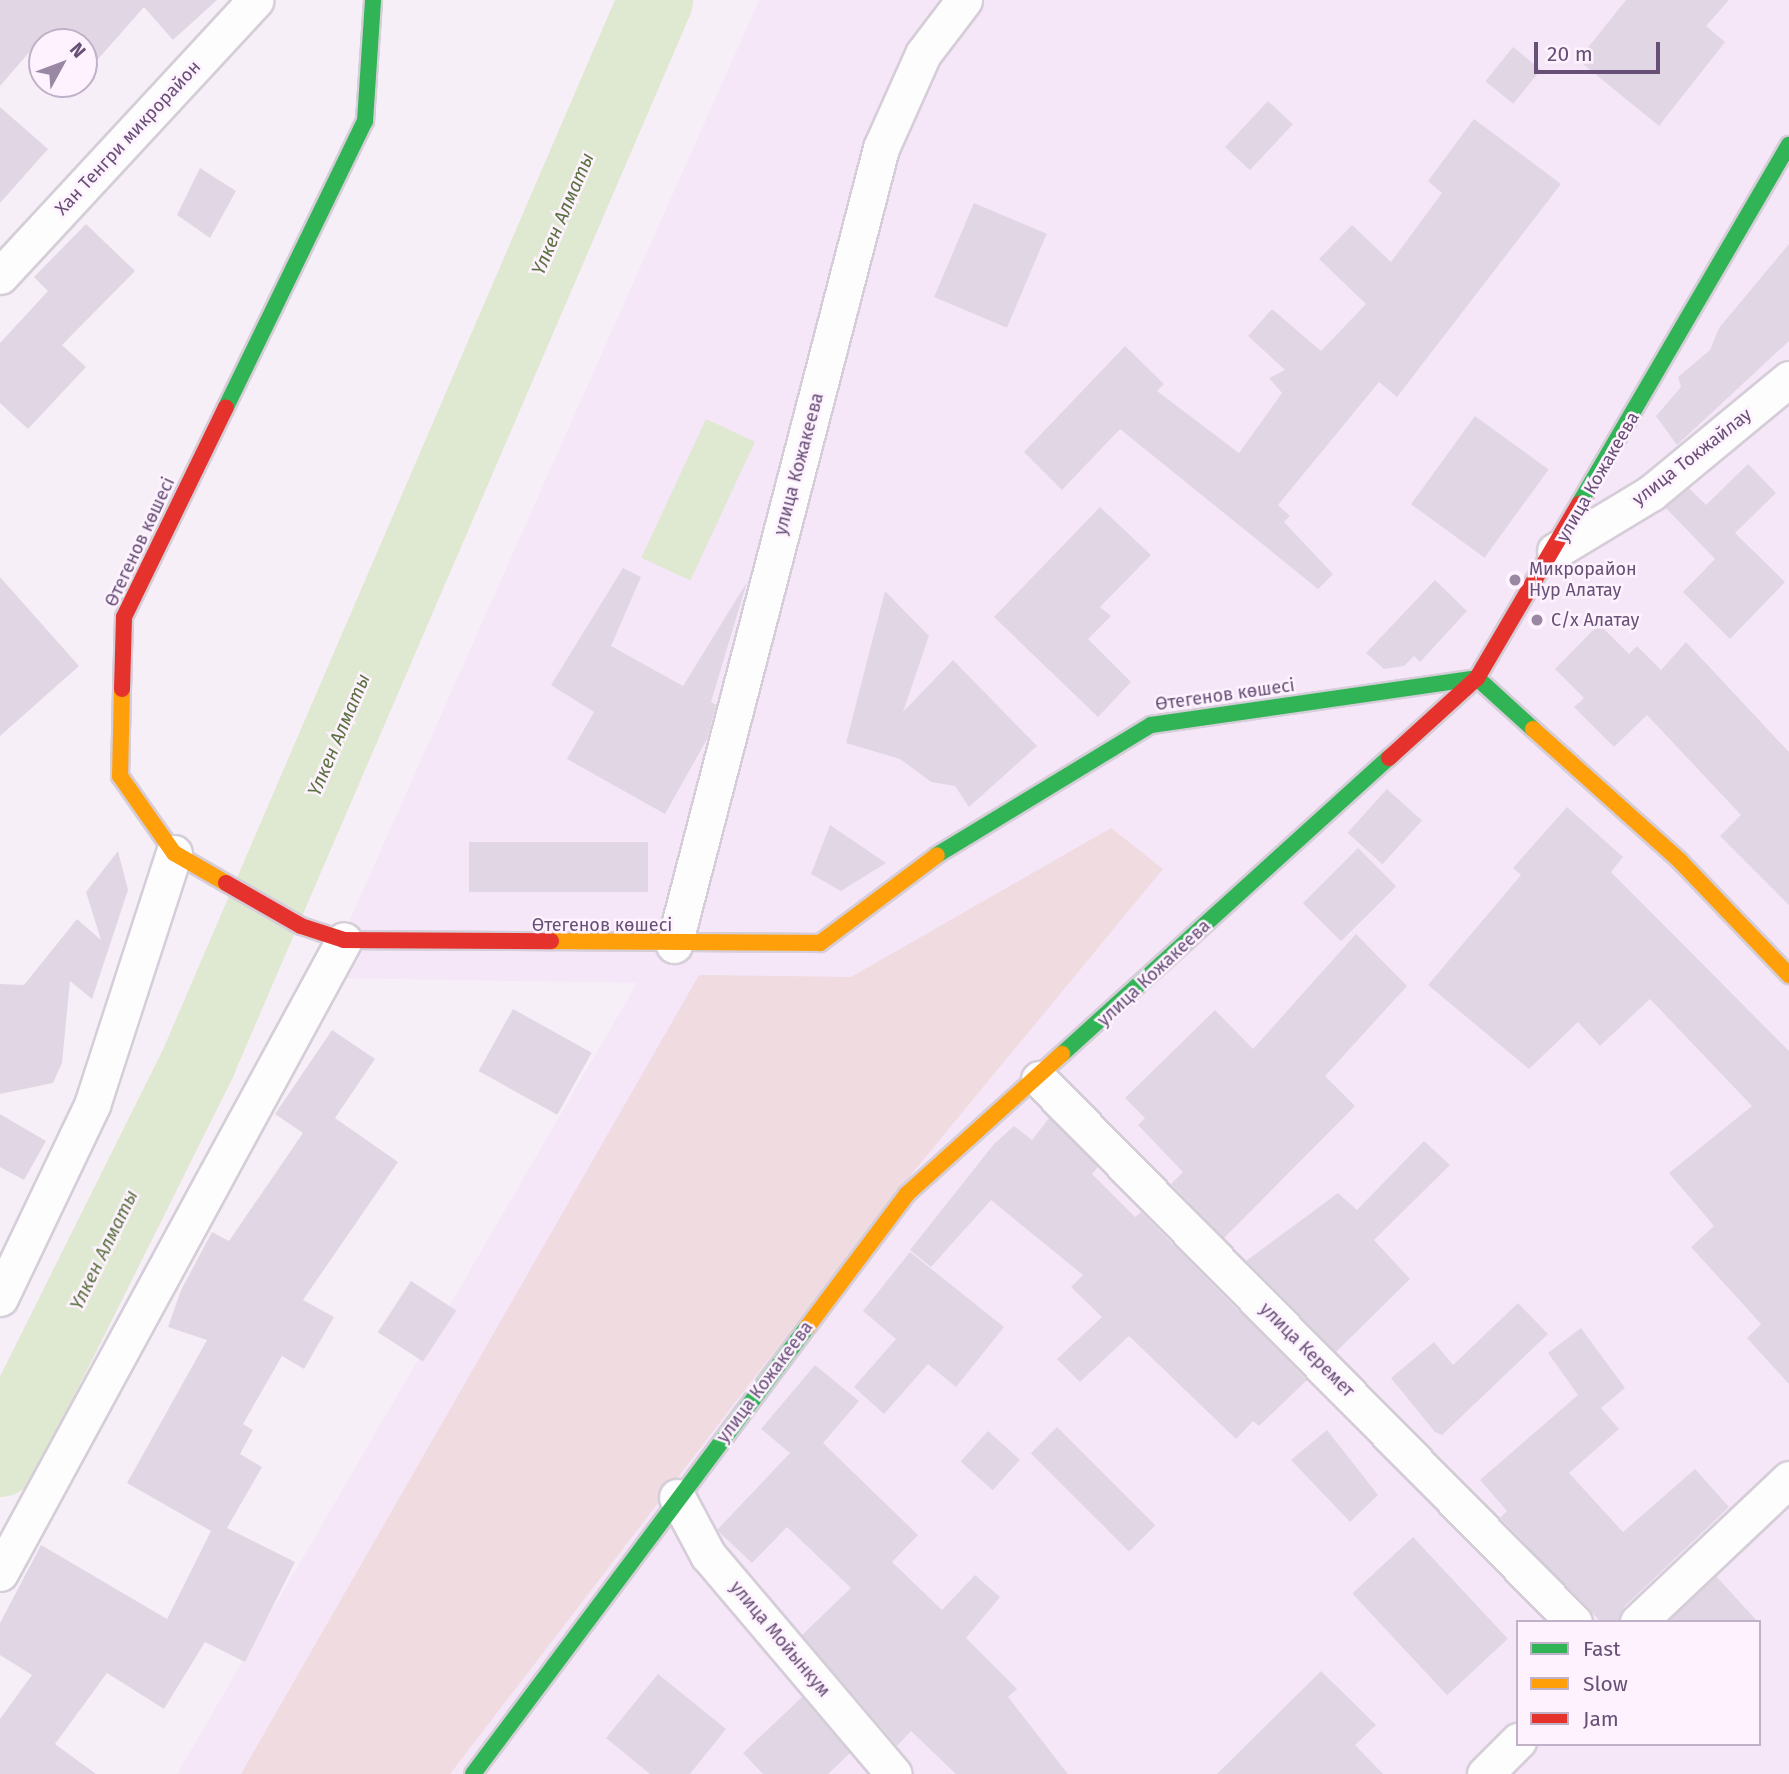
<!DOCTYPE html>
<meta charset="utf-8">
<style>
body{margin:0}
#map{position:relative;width:1789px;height:1774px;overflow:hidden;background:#f7eff8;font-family:"Fira Sans",sans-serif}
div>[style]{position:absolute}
.residential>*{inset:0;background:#f5e7f8}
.green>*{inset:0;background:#efdbe0}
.water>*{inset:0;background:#dfe8d1;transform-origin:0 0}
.river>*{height:75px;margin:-37.5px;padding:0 37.5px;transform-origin:37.5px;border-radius:37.5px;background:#dfe8d1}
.building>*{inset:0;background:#e1d7e4;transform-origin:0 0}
.roads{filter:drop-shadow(2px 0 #d5cdd8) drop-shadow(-2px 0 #d5cdd8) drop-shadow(0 2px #d5cdd8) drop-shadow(0 -2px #d5cdd8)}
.street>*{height:35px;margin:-17.5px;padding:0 17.5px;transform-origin:17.5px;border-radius:17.5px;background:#fefdfe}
.fast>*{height:16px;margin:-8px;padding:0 8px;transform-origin:8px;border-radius:8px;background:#30b455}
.slow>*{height:16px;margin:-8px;padding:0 8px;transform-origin:8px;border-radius:8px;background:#ff9f0a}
.jam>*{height:16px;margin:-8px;padding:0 8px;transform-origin:8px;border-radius:8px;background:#e5322d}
.dots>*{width:19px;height:19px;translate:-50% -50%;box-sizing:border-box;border:4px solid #fdf2fe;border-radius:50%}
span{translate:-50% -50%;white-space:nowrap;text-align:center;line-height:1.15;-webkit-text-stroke:5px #fdf2fe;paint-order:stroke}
.street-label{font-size:18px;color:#684f76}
.poi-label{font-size:18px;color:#684f76}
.left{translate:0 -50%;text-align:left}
.water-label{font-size:19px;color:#5b7240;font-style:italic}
.legend{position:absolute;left:1516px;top:1620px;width:245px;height:126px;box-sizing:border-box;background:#fdf2fe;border:2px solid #c1b1c8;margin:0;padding:9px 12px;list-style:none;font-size:21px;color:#684f76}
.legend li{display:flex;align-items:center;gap:14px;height:35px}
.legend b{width:35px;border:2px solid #c1b1c8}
.north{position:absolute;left:28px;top:28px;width:70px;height:70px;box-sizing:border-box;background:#fdf2fe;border:2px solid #c1b1c8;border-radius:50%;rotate:49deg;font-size:19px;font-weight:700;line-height:28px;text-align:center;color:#684f76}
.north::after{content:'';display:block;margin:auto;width:24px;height:32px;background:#9a87a4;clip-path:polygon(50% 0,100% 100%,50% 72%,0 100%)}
.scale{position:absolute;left:1534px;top:42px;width:126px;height:32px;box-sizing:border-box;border:4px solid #684f76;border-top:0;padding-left:9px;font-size:21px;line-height:24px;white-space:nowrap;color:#684f76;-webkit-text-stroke:5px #fdf2fe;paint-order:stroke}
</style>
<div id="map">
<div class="residential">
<i style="clip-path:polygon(evenodd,759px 0,1789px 0,1789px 1774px,177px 1774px,637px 983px,324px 978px,759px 0,1518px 1622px,1759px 1622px,1759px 1744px,1518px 1744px,1518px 1622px)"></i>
</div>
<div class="green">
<i style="clip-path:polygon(1111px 828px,1163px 869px,900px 1188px,450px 1774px,241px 1774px,699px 975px,851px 977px)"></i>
</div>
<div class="water">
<i style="left:706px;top:419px;width:54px;height:153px;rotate:25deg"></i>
</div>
<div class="river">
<i style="left:0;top:1459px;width:447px;rotate:-63.5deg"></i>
<i style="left:199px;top:1059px;width:1153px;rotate:-66.7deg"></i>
</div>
<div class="building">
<i style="clip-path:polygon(0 0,217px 0,173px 40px,144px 7px,84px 75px,84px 42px,38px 42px,0 86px)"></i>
<i style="clip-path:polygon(1626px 0,1729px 0,1706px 26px,1725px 42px,1659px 126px,1578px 60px)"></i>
<i style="left:1513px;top:47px;width:36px;height:44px;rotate:39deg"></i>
<i style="left:1268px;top:101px;width:34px;height:63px;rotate:43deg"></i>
<i style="clip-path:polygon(0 107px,48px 149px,0 203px)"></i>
<i style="clip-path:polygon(1474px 119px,1561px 184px,1397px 397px,1379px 382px,1278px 505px,1290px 516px,1284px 522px,1333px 574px,1318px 589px,1120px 429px,1062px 490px,1024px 452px,1125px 346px,1164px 384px,1157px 391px,1239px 453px,1282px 393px,1269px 378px,1285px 370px,1248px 336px,1272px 309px,1321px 351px,1366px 304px,1319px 259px,1352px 225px,1391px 262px,1442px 193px,1428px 181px)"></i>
<i style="clip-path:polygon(200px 168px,236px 191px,210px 238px,177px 215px)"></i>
<i style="left:974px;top:203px;width:79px;height:102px;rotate:23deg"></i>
<i style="clip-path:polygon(86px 224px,135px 271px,62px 345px,86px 367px,28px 429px,0 403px,0 343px,48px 291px,34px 277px)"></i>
<i style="clip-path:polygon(1789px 244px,1789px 341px,1677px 445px,1656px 416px,1681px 387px,1678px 377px,1710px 350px,1719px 328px)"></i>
<i style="left:1475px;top:416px;width:91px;height:109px;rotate:36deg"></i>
<i style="clip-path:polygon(1748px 464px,1776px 493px,1735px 533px,1785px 582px,1730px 639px,1683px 592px,1715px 559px,1665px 507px,1689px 488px,1706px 505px)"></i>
<i style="clip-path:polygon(1100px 507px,1151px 555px,1100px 607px,1111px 616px,1088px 639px,1131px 682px,1098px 717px,994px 617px)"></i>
<i style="clip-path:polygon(623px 568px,641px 577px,611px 646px,683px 686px,747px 582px,711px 702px,716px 705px,707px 739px,665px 814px,567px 759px,594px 712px,551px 685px)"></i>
<i style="clip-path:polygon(0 577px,79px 666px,0 736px)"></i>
<i style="clip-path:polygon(1435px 580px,1467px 611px,1420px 662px,1414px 656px,1404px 666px,1384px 669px,1366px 653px)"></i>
<i style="clip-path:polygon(885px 591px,929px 636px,903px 712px,953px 660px,1037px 746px,969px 807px,955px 786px,931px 782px,900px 759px,846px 743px)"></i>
<i style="clip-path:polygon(1599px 624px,1629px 654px,1637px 646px,1661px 670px,1686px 642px,1789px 752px,1789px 905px,1720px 836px,1741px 815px,1647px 715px,1614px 747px,1574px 707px,1584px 698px,1555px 669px)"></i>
<i style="left:1387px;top:789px;width:47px;height:59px;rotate:42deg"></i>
<i style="clip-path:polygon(1567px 807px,1623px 857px,1611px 872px,1789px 1051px,1789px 1384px,1747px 1338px,1761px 1324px,1691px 1247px,1714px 1226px,1669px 1173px,1752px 1106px,1650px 999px,1600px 1046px,1578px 1022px,1529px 1069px,1428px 985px,1521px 875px,1513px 868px)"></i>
<i style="clip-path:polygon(830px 825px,886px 863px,841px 891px,811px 874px)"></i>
<i style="left:648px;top:842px;width:50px;height:179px;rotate:90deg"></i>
<i style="left:1358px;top:848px;width:54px;height:78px;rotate:45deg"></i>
<i style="clip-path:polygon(118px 851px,128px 890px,92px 999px,70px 981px,62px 1063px,53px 1083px,0 1094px,0 984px,24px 985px,77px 919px,101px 940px,86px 892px)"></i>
<i style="clip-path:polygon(1356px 934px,1407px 986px,1325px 1076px,1355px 1106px,1224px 1238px,1171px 1184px,1183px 1172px,1138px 1125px,1145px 1118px,1125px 1098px,1215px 1010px,1253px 1049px)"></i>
<i style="left:513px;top:1009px;width:90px;height:71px;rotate:29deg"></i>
<i style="clip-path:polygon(332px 1030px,375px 1059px,335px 1118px,398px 1162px,303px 1300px,334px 1317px,304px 1369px,282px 1356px,243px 1424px,253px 1430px,240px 1454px,262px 1467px,227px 1528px,295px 1562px,245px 1662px,205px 1642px,164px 1709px,107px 1673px,55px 1744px,96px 1774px,0 1774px,0 1719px,32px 1675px,0 1655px,0 1623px,41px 1545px,167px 1619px,211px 1531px,127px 1483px,207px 1340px,168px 1327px,181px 1290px,212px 1232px,229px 1241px,303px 1133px,275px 1114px)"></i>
<i style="clip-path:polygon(0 1114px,46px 1141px,24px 1180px,0 1167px)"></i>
<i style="clip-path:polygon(1049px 1118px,1098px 1167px,1092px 1174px,1135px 1217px,1141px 1212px,1307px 1380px,1259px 1426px,1253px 1421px,1236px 1439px,1129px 1336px,1080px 1382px,1057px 1359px,1102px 1317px,1071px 1287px,1083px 1275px,991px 1200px,931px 1267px,910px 1250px,994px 1144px,1014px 1126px,1032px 1140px)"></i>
<i style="clip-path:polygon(1424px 1141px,1450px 1165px,1374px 1240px,1410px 1279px,1336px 1352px,1246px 1261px,1338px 1193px,1357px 1210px)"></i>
<i style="clip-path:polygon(910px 1252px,1004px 1327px,956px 1387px,928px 1364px,884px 1414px,854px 1387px,896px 1339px,863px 1311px)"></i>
<i style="left:411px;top:1281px;width:54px;height:61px;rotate:33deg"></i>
<i style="clip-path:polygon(1518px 1303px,1548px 1334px,1442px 1435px,1435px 1432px,1391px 1378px,1434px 1342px,1453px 1365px)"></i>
<i style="clip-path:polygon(1581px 1328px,1625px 1388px,1601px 1408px,1619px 1429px,1569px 1473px,1623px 1532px,1695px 1469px,1729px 1507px,1624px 1607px,1618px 1622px,1601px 1622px,1510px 1528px,1500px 1518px,1507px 1511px,1480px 1480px,1578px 1395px,1548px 1353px)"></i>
<i style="clip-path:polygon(815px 1365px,859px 1401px,823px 1443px,918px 1535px,892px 1562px,942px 1610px,975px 1575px,1000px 1597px,966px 1638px,1017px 1689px,1008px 1697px,1068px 1774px,956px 1774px,911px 1731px,897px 1746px,802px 1635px,851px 1588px,787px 1527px,752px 1563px,717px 1530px,790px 1453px,761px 1429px)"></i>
<i style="left:1057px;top:1427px;width:139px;height:37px;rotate:45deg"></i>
<i style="clip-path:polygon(1327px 1430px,1378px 1495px,1350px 1522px,1291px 1460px)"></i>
<i style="left:988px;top:1431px;width:43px;height:41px;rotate:42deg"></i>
<i style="left:1413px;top:1537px;width:139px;height:83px;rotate:47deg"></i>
<i style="clip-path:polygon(1716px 1576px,1758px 1622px,1668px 1622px)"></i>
<i style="clip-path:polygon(1321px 1671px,1376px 1725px,1355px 1745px,1383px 1774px,1217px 1774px)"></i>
<i style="clip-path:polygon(658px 1674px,726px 1729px,690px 1774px,650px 1774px,606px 1738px)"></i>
<i style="clip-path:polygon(802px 1697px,850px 1753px,828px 1774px,763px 1774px,743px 1753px)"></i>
</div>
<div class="roads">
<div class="street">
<i style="left:0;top:276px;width:376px;rotate:-47.2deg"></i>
<i style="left:1555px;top:551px;width:112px;rotate:-31.1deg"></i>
<i style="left:1651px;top:493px;width:179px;rotate:-39.6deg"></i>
<i style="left:674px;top:945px;width:823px;rotate:-75.44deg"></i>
<i style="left:881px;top:148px;width:103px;rotate:-65.9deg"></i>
<i style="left:923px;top:54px;width:68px;rotate:-52.8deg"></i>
<i style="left:1039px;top:1079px;width:762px;rotate:45.43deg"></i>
<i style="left:0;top:1298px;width:214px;rotate:-64.5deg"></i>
<i style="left:92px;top:1105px;width:265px;rotate:-72deg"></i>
<i style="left:677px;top:1497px;width:66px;rotate:61.9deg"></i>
<i style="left:708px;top:1555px;width:287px;rotate:49.7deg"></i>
<i style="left:0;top:1573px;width:720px;rotate:-61.48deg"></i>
<i style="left:1638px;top:1622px;width:208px;rotate:-43.4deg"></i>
<i style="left:1485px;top:1774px;width:47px;rotate:-45deg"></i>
</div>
<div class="fast">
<i style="left:226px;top:407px;width:318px;rotate:-64.1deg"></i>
<i style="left:365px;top:121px;width:121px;rotate:-86.2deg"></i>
<i style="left:1579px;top:504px;width:416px;rotate:-59.7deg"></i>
<i style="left:937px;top:855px;width:250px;rotate:-31.3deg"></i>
<i style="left:1151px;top:725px;width:329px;rotate:-8.2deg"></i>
<i style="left:1477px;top:678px;width:76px;rotate:42.3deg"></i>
<i style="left:1062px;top:1054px;width:441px;rotate:-42.2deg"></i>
<i style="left:473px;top:1774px;width:559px;rotate:-53.21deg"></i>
</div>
<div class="slow">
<i style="left:122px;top:689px;width:87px;rotate:91.3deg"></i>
<i style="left:120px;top:776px;width:94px;rotate:55deg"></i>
<i style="left:174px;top:853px;width:60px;rotate:30deg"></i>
<i style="left:1533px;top:729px;width:198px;rotate:41.9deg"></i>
<i style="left:1680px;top:861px;width:158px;rotate:46.3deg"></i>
<i style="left:551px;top:941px;width:269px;rotate:0.4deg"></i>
<i style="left:820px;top:943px;width:146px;rotate:-36.9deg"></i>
<i style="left:808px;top:1326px;width:165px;rotate:-53.1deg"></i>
<i style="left:907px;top:1194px;width:209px;rotate:-42.1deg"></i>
</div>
<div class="jam">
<i style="left:122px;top:689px;width:72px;rotate:-88.4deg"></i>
<i style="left:124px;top:617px;width:233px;rotate:-64.1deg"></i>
<i style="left:1389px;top:758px;width:119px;rotate:-42.3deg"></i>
<i style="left:1477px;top:678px;width:202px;rotate:-59.6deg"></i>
<i style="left:226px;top:883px;width:86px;rotate:29.8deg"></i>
<i style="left:301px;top:926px;width:45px;rotate:18deg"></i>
<i style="left:344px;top:940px;width:207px;rotate:0.3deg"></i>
</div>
</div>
<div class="dots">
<i style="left:1515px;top:580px;background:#9a87a4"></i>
<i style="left:1537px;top:620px;background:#9a87a4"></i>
</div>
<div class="street-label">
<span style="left:128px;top:138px;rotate:-47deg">Хан Тенгри микрорайон</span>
<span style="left:1692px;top:457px;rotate:-38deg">улица Токжайлау</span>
<span style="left:799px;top:464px;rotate:-75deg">улица Кожакеева</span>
<span style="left:1598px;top:477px;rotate:-60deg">улица Кожакеева</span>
<span style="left:140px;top:542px;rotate:-65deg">Өтегенов көшесі</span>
<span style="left:1225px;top:695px;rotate:-8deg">Өтегенов көшесі</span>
<span style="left:602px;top:925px">Өтегенов көшесі</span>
<span style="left:1154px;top:973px;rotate:-43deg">улица Кожакеева</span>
<span style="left:1307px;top:1350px;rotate:45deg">улица Керемет</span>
<span style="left:765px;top:1382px;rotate:-53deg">улица Кожакеева</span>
<span style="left:780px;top:1639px;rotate:50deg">улица Мойынкум</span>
</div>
<div class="poi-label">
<span class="left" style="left:1529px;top:580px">Микрорайон<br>Нур Алатау</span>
<span class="left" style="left:1551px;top:620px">С/х Алатау</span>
</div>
<div class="water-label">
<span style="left:563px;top:214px;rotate:-67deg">Үлкен Алматы</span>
<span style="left:339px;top:735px;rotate:-67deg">Үлкен Алматы</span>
<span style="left:104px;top:1250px;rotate:-64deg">Үлкен Алматы</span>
</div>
<ul class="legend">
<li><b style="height:9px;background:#30b455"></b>Fast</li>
<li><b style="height:9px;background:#ff9f0a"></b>Slow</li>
<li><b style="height:9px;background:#e5322d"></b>Jam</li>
</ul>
<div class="north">N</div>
<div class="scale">20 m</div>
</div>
